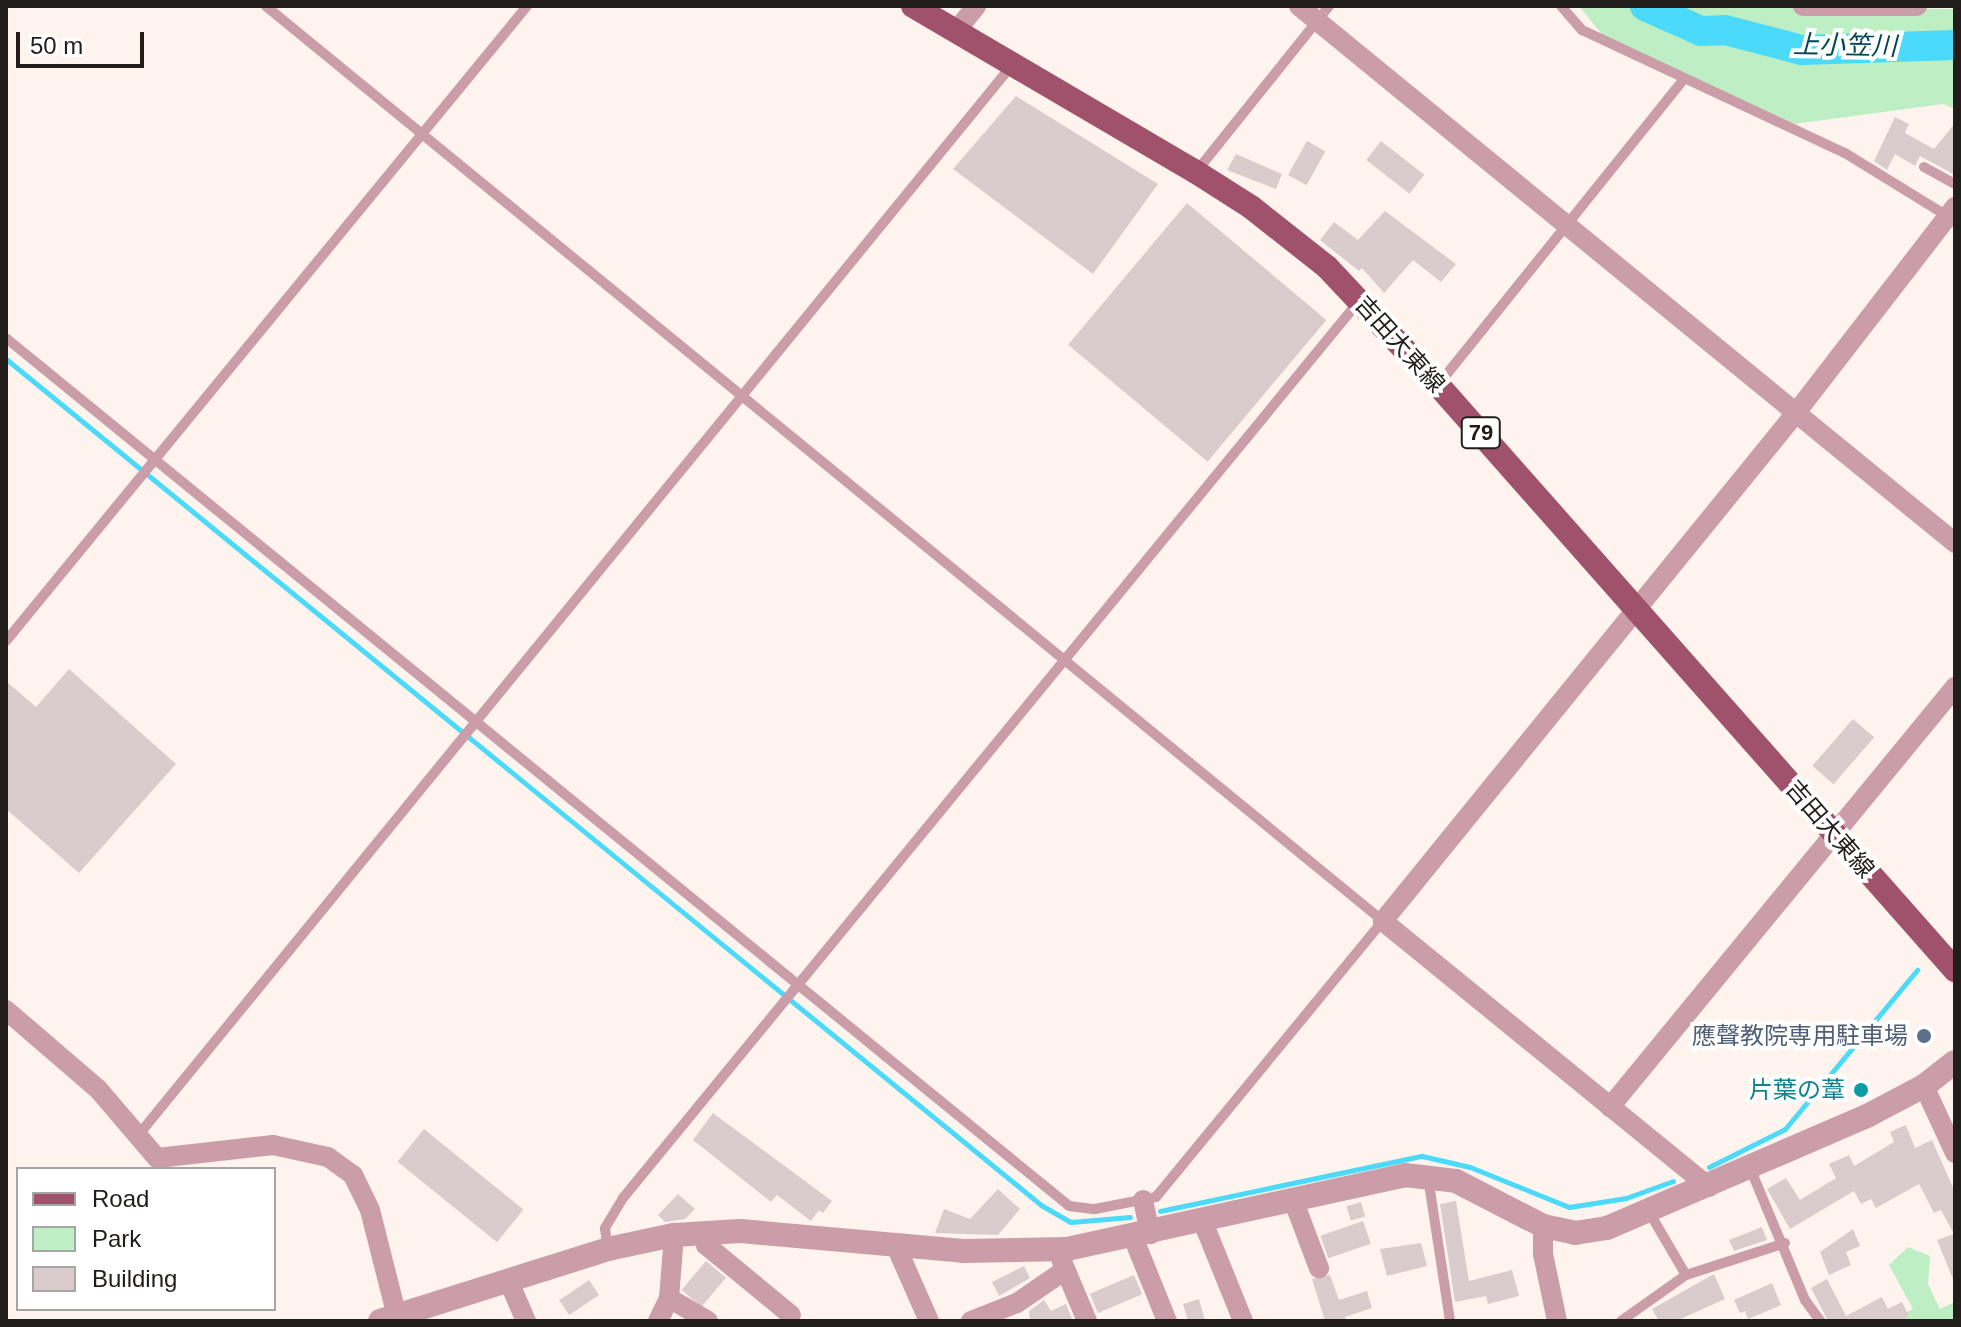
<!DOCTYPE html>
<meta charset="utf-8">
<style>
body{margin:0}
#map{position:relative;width:1961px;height:1327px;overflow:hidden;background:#fef3ed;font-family:Helvetica,"Noto Sans JP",sans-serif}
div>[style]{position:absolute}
.green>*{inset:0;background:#beeec3}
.stream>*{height:5px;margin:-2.5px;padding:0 2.5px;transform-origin:2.5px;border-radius:2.5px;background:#4bdaf9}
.river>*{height:30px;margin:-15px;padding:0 15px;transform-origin:15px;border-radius:15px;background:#4bdaf9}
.building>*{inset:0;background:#dacccc;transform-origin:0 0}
.service>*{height:10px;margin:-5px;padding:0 5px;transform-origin:5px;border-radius:5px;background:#cb9da9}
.minor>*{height:20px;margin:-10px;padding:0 10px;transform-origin:10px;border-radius:10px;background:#cb9da9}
.tertiary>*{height:24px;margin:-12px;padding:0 12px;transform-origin:12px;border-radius:12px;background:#cb9da9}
.primary>*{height:24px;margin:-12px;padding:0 12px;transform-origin:12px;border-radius:12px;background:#a0516b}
.dots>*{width:22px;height:22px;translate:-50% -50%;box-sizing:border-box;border:4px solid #fff;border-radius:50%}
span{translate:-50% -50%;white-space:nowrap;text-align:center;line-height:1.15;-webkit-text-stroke:8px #fff;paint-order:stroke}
.shield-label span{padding:2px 6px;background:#fff;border:2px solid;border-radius:6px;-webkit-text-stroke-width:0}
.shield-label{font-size:22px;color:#211d1b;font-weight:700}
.street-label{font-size:24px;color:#211d1b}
.service-label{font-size:24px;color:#4e5e75}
.right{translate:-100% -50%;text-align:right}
.culture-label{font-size:24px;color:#0d838f}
.water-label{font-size:26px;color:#024552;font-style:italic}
.frame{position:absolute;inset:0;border:8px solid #211d1b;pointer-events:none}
.legend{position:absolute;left:16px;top:1167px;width:260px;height:144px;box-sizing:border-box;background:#fff;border:2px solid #a6a5a4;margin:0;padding:10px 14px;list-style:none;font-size:24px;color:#211d1b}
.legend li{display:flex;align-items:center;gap:16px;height:40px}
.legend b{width:40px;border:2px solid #a6a5a4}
.scale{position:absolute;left:16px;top:32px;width:128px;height:36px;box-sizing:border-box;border:4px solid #211d1b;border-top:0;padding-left:10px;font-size:24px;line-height:28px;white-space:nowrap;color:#211d1b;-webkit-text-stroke:6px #fff;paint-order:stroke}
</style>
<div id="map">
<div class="green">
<i style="clip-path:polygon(1579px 6px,1955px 9px,1955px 109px,1943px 104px,1794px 124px,1604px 37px)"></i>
<i style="clip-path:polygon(1908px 1247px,1930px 1256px,1928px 1284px,1940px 1309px,1955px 1302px,1955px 1321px,1889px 1321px,1913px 1309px,1889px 1265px)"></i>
</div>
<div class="stream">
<i style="left:6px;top:359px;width:1337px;rotate:39.26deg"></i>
<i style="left:1041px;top:1205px;width:34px;rotate:30deg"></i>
<i style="left:1071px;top:1222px;width:59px;rotate:-4.8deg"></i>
<i style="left:1709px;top:1167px;width:85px;rotate:-26.6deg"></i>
<i style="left:1785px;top:1129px;width:207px;rotate:-50.3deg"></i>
<i style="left:1160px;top:1211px;width:268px;rotate:-11.9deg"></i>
<i style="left:1422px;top:1156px;width:49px;rotate:12.9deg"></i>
<i style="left:1470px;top:1167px;width:107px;rotate:22deg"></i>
<i style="left:1569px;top:1207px;width:58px;rotate:-9deg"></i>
<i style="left:1626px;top:1198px;width:50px;rotate:-19.9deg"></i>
</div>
<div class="river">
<i style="left:1645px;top:6px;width:61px;rotate:24.1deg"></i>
<i style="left:1701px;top:31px;width:24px;rotate:-2deg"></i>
<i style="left:1725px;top:30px;width:80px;rotate:14.6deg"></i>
<i style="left:1802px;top:50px;width:153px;rotate:-1.9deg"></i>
</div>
<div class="building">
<i style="clip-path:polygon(1016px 96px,1158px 184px,1093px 274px,953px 169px)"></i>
<i style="clip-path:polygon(1895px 117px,1909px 124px,1905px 133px,1934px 149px,1955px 123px,1955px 175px,1920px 156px,1915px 166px,1895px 154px,1887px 170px,1874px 161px)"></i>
<i style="left:1307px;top:141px;width:21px;height:39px;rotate:29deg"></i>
<i style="left:1381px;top:141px;width:55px;height:24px;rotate:38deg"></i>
<i style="clip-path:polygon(1236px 154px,1282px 174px,1276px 189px,1227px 170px)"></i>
<i style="left:1187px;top:203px;width:182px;height:185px;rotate:40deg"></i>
<i style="clip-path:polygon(1385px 211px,1456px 264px,1441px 282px,1413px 260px,1384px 293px,1362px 268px,1359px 271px,1320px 240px,1334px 222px,1358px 240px)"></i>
<i style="clip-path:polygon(69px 669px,176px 764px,79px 873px,6px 809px,6px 681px,36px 707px)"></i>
<i style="left:1853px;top:719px;width:28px;height:62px;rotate:41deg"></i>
<i style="clip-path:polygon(713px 1113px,832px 1201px,823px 1213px,819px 1210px,811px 1221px,777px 1195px,771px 1202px,693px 1140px)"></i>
<i style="clip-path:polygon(1906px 1125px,1915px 1148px,1932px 1140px,1955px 1192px,1955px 1284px,1937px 1240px,1954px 1234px,1941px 1210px,1934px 1213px,1919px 1184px,1876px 1208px,1871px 1199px,1861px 1204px,1854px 1191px,1790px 1229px,1767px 1189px,1786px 1178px,1800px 1200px,1836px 1178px,1829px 1164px,1849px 1155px,1854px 1166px,1894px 1142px,1890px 1132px)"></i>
<i style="left:424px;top:1129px;width:128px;height:42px;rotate:39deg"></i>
<i style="clip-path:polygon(998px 1189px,1020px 1209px,998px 1235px,935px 1233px,944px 1209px,970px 1219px)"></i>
<i style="clip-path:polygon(678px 1194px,695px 1209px,685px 1219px,665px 1222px,658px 1215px)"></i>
<i style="clip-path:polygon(1456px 1201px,1469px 1281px,1512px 1270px,1519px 1296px,1488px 1304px,1486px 1296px,1455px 1302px,1440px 1204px)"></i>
<i style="left:1361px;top:1202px;width:15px;height:15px;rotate:74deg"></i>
<i style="left:1363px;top:1221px;width:24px;height:45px;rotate:71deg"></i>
<i style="clip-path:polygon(1762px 1227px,1767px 1240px,1734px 1251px,1729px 1240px)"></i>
<i style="clip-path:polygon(1853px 1229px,1860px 1246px,1846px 1252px,1851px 1265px,1829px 1275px,1820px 1252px)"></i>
<i style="clip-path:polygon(1421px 1243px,1427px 1266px,1387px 1276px,1380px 1249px)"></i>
<i style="left:706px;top:1261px;width:26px;height:38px;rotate:40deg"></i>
<i style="clip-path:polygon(1024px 1266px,1030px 1278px,999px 1296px,992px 1282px)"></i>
<i style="clip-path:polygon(1714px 1274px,1725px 1299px,1676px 1321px,1659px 1321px,1652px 1309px)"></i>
<i style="left:1134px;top:1275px;width:21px;height:48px;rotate:67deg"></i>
<i style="clip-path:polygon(1330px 1275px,1339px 1300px,1367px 1291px,1372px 1308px,1345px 1317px,1346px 1321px,1325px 1321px,1312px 1279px)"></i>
<i style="clip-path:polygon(1827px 1279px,1846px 1316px,1882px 1297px,1888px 1309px,1902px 1302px,1909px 1316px,1899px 1321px,1828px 1321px,1811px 1288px)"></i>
<i style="left:589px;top:1280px;width:18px;height:36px;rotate:56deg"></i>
<i style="clip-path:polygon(1772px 1283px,1781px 1305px,1748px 1319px,1745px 1311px,1740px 1313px,1734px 1300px)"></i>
<i style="clip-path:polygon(1199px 1299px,1205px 1321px,1188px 1321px,1183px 1304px)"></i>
<i style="clip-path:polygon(1044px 1300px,1051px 1311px,1066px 1304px,1073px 1321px,1030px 1321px,1029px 1311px)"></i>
</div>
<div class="service">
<i style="left:1561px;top:6px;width:32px;rotate:49deg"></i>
<i style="left:1582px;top:30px;width:290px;rotate:25.1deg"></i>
<i style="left:1845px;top:153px;width:122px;rotate:31.6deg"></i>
<i style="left:1924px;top:167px;width:35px;rotate:29deg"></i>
<i style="left:1196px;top:172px;width:213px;rotate:-51.3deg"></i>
<i style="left:6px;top:338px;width:1372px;rotate:39.23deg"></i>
<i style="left:1069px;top:1206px;width:26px;rotate:7deg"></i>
<i style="left:1095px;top:1209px;width:62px;rotate:-11.1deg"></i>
<i style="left:1156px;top:1197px;width:357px;rotate:-50.6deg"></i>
<i style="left:1383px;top:921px;width:1444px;rotate:-140.68deg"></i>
<i style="left:1438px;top:385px;width:393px;rotate:-51.2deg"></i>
<i style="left:6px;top:641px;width:821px;rotate:-50.63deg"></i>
<i style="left:136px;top:1138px;width:1385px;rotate:-50.77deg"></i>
<i style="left:1750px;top:1168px;width:143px;rotate:67.4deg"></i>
<i style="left:1805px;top:1300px;width:26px;rotate:54deg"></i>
<i style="left:1428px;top:1177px;width:146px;rotate:81.3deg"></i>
<i style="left:1649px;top:1212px;width:73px;rotate:59.6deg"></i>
<i style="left:608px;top:1248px;width:20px;rotate:-99deg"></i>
<i style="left:605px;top:1228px;width:35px;rotate:-59deg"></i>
<i style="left:623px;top:1198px;width:1160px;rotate:-50.63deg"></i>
<i style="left:1621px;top:1321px;width:80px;rotate:-35.3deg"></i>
<i style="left:1686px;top:1275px;width:104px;rotate:-17.9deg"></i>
</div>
<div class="minor">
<i style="left:1299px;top:6px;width:848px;rotate:39.3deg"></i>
<i style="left:1803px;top:6px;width:114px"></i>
<i style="left:956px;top:31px;width:32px;rotate:-51deg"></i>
<i style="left:6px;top:1010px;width:121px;rotate:40.7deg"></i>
<i style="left:98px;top:1089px;width:91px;rotate:49.5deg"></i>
<i style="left:157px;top:1158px;width:117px;rotate:-6.4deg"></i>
<i style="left:273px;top:1145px;width:56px;rotate:12.3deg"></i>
<i style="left:328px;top:1157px;width:31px;rotate:36deg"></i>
<i style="left:353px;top:1175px;width:39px;rotate:64deg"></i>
<i style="left:370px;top:1210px;width:110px;rotate:75.8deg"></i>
<i style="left:1924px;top:1086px;width:74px;rotate:65.2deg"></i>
<i style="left:1610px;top:1107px;width:544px;rotate:-50.6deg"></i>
<i style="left:1709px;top:1187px;width:421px;rotate:-140.8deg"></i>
<i style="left:1383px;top:921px;width:653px;rotate:-50.9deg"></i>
<i style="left:1795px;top:414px;width:262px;rotate:-52.3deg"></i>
<i style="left:1143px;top:1200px;width:35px;rotate:78deg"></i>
<i style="left:1294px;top:1202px;width:71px;rotate:69.3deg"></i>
<i style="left:1203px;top:1222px;width:107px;rotate:68deg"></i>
<i style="left:1543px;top:1226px;width:28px;rotate:90deg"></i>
<i style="left:1543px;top:1254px;width:68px;rotate:78.2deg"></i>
<i style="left:705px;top:1232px;width:13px;rotate:86deg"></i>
<i style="left:706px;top:1245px;width:110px;rotate:39.5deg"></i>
<i style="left:674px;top:1235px;width:63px;rotate:94.5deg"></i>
<i style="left:669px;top:1298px;width:45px;rotate:30.5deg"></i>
<i style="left:1133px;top:1237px;width:91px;rotate:68deg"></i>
<i style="left:896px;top:1246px;width:82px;rotate:66.3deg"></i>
<i style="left:1061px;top:1259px;width:67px;rotate:67.2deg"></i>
<i style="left:509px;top:1282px;width:43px;rotate:66.4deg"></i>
<i style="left:658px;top:1321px;width:25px;rotate:-64deg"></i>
<i style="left:971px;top:1321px;width:49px;rotate:-21.4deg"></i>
<i style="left:1017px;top:1303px;width:58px;rotate:-34.5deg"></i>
</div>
<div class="tertiary">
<i style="left:380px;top:1321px;width:239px;rotate:-17.5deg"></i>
<i style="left:608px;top:1249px;width:67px;rotate:-12deg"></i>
<i style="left:674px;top:1235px;width:66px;rotate:-3.5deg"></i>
<i style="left:740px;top:1231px;width:224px;rotate:5.1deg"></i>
<i style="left:963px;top:1251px;width:104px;rotate:-1.1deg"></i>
<i style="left:1067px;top:1249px;width:346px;rotate:-12.3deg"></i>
<i style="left:1405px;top:1175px;width:51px;rotate:6.7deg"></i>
<i style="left:1456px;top:1181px;width:98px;rotate:27.3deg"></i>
<i style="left:1543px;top:1226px;width:33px;rotate:12deg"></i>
<i style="left:1575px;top:1233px;width:32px;rotate:-9deg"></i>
<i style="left:1607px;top:1228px;width:283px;rotate:-23.3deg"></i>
<i style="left:1867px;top:1116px;width:64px;rotate:-27.8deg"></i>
<i style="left:1924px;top:1086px;width:39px;rotate:-38deg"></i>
</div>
<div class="primary">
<i style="left:913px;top:6px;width:328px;rotate:30.4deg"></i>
<i style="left:1196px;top:172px;width:65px;rotate:32.5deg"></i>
<i style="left:1251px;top:207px;width:97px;rotate:38.3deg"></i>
<i style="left:1327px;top:267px;width:162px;rotate:46.8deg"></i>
<i style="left:1438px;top:385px;width:781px;rotate:48.53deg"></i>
</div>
<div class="dots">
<i style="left:1924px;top:1036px;background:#5c6f8a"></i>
<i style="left:1861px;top:1090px;background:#0f9aa8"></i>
</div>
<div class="shield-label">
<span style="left:1481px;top:433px">79</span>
</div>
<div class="street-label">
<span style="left:1400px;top:344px;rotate:48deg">吉田大東線</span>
<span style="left:1830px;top:829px;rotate:49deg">吉田大東線</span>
</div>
<div class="service-label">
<span class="right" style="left:1908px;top:1036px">應聲教院専用駐車場</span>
</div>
<div class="culture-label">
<span class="right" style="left:1845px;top:1090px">片葉の葦</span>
</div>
<div class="water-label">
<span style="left:1845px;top:46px;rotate:1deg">上小笠川</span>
</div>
<div class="frame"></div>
<ul class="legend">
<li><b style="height:10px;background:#a0516b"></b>Road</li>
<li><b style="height:22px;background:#beeec3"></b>Park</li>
<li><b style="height:22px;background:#dacccc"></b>Building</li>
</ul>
<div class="scale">50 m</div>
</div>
